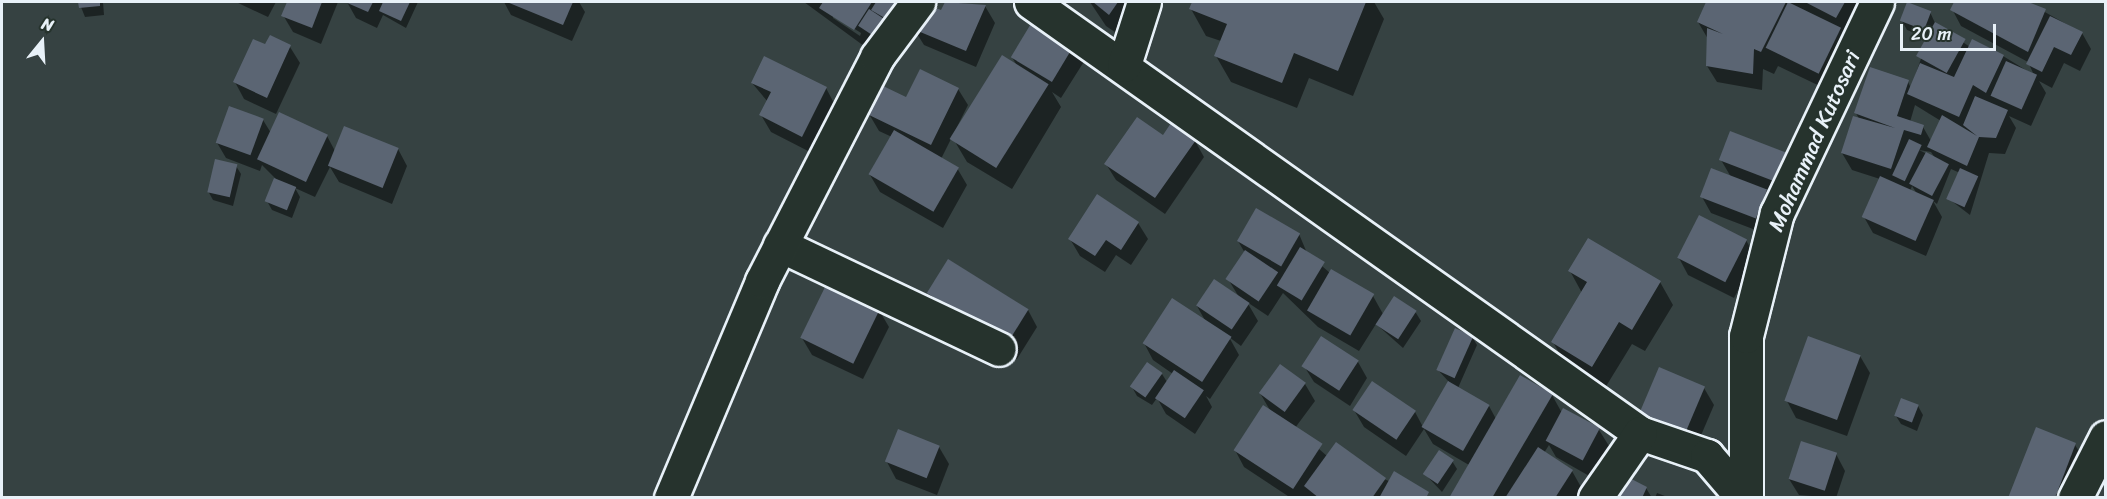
<!DOCTYPE html>
<style>
body{margin:0}
#map{position:relative;width:2107px;height:499px;overflow:hidden;background:#364242;font-family:Sriracha,sans-serif}
div>[style]{position:absolute}
.shadow>*{inset:0;background:#0007}
.building>*{inset:0;background:#5b6573;transform-origin:0 0}
.roads{filter:drop-shadow(2px 0 #e8f1f8) drop-shadow(-2px 0 #e8f1f8) drop-shadow(0 2px #e8f1f8) drop-shadow(0 -2px #e8f1f8)}
.minor>*{height:33px;margin:-16.5px;padding:0 16.5px;transform-origin:16.5px;border-radius:16.5px;background:#26332d}
span{translate:-50% -50%;white-space:nowrap;text-align:center;line-height:1.15;-webkit-text-stroke:4.5px #26332d;paint-order:stroke}
.street-label{font-size:22px;color:#e8f1f8}
.frame{position:absolute;inset:0;border:3px solid #e8f1f8;pointer-events:none}
.north{position:absolute;left:12px;top:12px;width:60px;height:60px;-webkit-text-stroke:4px #26332d;paint-order:stroke;rotate:18deg;font-size:16px;font-weight:700;line-height:24px;text-align:center;color:#e8f1f8}
.north::after{content:'';display:block;margin:auto;width:21px;height:27px;background:#e8f1f8;clip-path:polygon(50% 0,100% 100%,50% 72%,0 100%)}
.scale{position:absolute;left:1900px;top:24px;width:96px;height:27px;box-sizing:border-box;border:3px solid #e8f1f8;border-top:0;padding-left:8px;font-size:18px;line-height:21px;white-space:nowrap;color:#e8f1f8;-webkit-text-stroke:4px #26332d;paint-order:stroke}
</style>
<div id="map">
<div class="shadow">
<i style="clip-path:polygon(79px 2px,103px 2px,104px 15px,85px 17px)"></i>
<i style="clip-path:polygon(236px 2px,276px 2px,268px 17px)"></i>
<i style="clip-path:polygon(289px 2px,338px 2px,321px 44px,293px 32px,283px 15px)"></i>
<i style="clip-path:polygon(347px 2px,418px 2px,406px 28px,383px 15px,377px 28px,356px 18px)"></i>
<i style="clip-path:polygon(504px 2px,579px 2px,585px 12px,572px 41px,511px 15px)"></i>
<i style="clip-path:polygon(evenodd,804px 2px,917px 2px,880px 44px,869px 37px,864px 46px,804px 2px,833px 15px,861px 33px,860px 36px,833px 18px,833px 15px)"></i>
<i style="clip-path:polygon(946px 2px,985px 6px,995px 23px,976px 67px,924px 45px,914px 29px,942px 12px)"></i>
<i style="clip-path:polygon(1043px 2px,1068px 2px,1060px 13px)"></i>
<i style="clip-path:polygon(1090px 2px,1147px 2px,1122px 37px,1106px 26px)"></i>
<i style="clip-path:polygon(1194px 2px,1374px 2px,1384px 19px,1353px 96px,1309px 78px,1297px 108px,1231px 82px,1216px 56px,1221px 41px,1206px 36px,1191px 9px)"></i>
<i style="clip-path:polygon(1708px 2px,1870px 2px,1828px 90px,1778px 66px,1774px 74px,1763px 69px,1762px 90px,1717px 82px,1707px 66px,1708px 39px,1698px 22px)"></i>
<i style="clip-path:polygon(evenodd,1955px 2px,2027px 2px,2082px 33px,2091px 49px,2080px 71px,2064px 63px,2052px 88px,2039px 81px,2046px 93px,2031px 126px,2009px 116px,2016px 128px,2005px 154px,1989px 153px,1970px 215px,1949px 199px,1960px 173px,1951px 169px,1937px 204px,1933px 201px,1942px 217px,1926px 256px,1873px 233px,1864px 217px,1880px 179px,1852px 170px,1842px 153px,1859px 119px,1856px 113px,1908px 82px,1911px 88px,1928px 38px,1907px 30px,1902px 21px,1930px 12px,1935px 23px,1970px 47px,2003px 56px,2034px 75px,2028px 62px,1961px 26px,1952px 9px,1955px 2px,1915px 105px,1941px 121px,1931px 141px,1923px 127px,1910px 122px,1915px 105px,1955px 2px,1919px 150px,1931px 152px,1935px 158px,1919px 150px,1955px 2px,1912px 186px,1917px 194px,1910px 191px,1912px 186px)"></i>
<i style="clip-path:polygon(1035px 19px,1085px 60px,1061px 98px,1052px 92px,1061px 107px,1012px 189px,967px 162px,954px 140px,1017px 66px,1012px 57px)"></i>
<i style="clip-path:polygon(271px 37px,290px 47px,300px 63px,276px 114px,244px 99px,235px 82px)"></i>
<i style="clip-path:polygon(752px 83px,826px 88px,835px 105px,812px 153px,771px 132px,761px 115px,768px 102px)"></i>
<i style="clip-path:polygon(958px 89px,968px 105px,941px 159px,957px 168px,967px 185px,943px 228px,880px 192px,870px 175px,892px 137px,879px 131px,869px 114px,906px 99px)"></i>
<i style="clip-path:polygon(263px 120px,271px 133px,327px 136px,335px 151px,398px 149px,407px 166px,392px 204px,339px 182px,330px 167px,315px 197px,295px 188px,300px 197px,292px 218px,272px 210px,267px 201px,276px 179px,262px 165px,260px 171px,226px 158px,216px 141px)"></i>
<i style="clip-path:polygon(1163px 137px,1195px 141px,1204px 157px,1165px 214px,1116px 180px,1106px 164px)"></i>
<i style="clip-path:polygon(1787px 154px,1787px 197px,1766px 189px,1776px 207px,1766px 234px,1711px 213px,1702px 197px,1731px 177px,1721px 160px)"></i>
<i style="clip-path:polygon(236px 166px,241px 174px,233px 206px,213px 200px,208px 191px)"></i>
<i style="clip-path:polygon(1138px 223px,1148px 239px,1131px 265px,1116px 255px,1105px 272px,1080px 256px,1070px 239px)"></i>
<i style="clip-path:polygon(1299px 234px,1307px 253px,1330px 273px,1373px 296px,1383px 314px,1395px 298px,1416px 313px,1421px 321px,1403px 348px,1376px 324px,1359px 351px,1318px 327px,1283px 293px,1268px 316px,1247px 302px,1258px 321px,1241px 346px,1229px 337px,1239px 355px,1210px 399px,1206px 396px,1212px 407px,1195px 434px,1166px 414px,1157px 398px,1152px 405px,1137px 396px,1132px 387px,1162px 374px,1167px 382px,1173px 374px,1153px 360px,1144px 343px,1207px 324px,1197px 306px,1239px 297px,1228px 279px,1245px 253px,1238px 241px)"></i>
<i style="clip-path:polygon(1746px 240px,1755px 257px,1734px 298px,1688px 275px,1679px 258px)"></i>
<i style="clip-path:polygon(1570px 271px,1660px 282px,1673px 305px,1645px 351px,1632px 344px,1605px 388px,1566px 365px,1553px 342px,1582px 293px)"></i>
<i style="clip-path:polygon(928px 293px,1028px 310px,1037px 327px,1017px 359px,938px 310px)"></i>
<i style="clip-path:polygon(879px 310px,889px 327px,863px 379px,812px 355px,802px 338px)"></i>
<i style="clip-path:polygon(1472px 337px,1477px 345px,1458px 388px,1489px 406px,1496px 419px,1552px 395px,1562px 413px,1599px 430px,1609px 446px,1591px 477px,1556px 457px,1549px 445px,1544px 453px,1572px 471px,1581px 487px,1575px 498px,1450px 498px,1469px 465px,1433px 444px,1424px 429px,1406px 456px,1364px 427px,1354px 410px,1415px 412px,1423px 427px,1449px 382px,1438px 370px)"></i>
<i style="clip-path:polygon(1860px 356px,1870px 373px,1847px 436px,1796px 418px,1787px 401px)"></i>
<i style="clip-path:polygon(1358px 362px,1367px 378px,1350px 406px,1314px 382px,1304px 366px)"></i>
<i style="clip-path:polygon(1305px 384px,1315px 401px,1295px 428px,1327px 456px,1431px 498px,1291px 498px,1244px 467px,1235px 450px,1271px 412px,1260px 393px)"></i>
<i style="clip-path:polygon(1704px 388px,1714px 405px,1693px 454px,1648px 435px)"></i>
<i style="clip-path:polygon(1918px 406px,1923px 415px,1917px 431px,1901px 424px,1896px 416px)"></i>
<i style="clip-path:polygon(2036px 429px,2075px 445px,2085px 461px,2071px 498px,2010px 498px)"></i>
<i style="clip-path:polygon(939px 447px,949px 464px,937px 495px,896px 479px,887px 462px)"></i>
<i style="clip-path:polygon(1836px 454px,1845px 471px,1836px 498px,1799px 495px,1789px 479px)"></i>
<i style="clip-path:polygon(1452px 461px,1457px 469px,1442px 492px,1425px 474px)"></i>
<i style="clip-path:polygon(1646px 488px,1652px 498px,1594px 498px)"></i>
<i style="clip-path:polygon(1657px 493px,1670px 498px,1655px 498px)"></i>
</div>
<div class="building">
<i style="clip-path:polygon(78px 2px,100px 2px,100px 6px,79px 8px)"></i>
<i style="clip-path:polygon(287px 2px,322px 2px,312px 28px,281px 16px)"></i>
<i style="clip-path:polygon(345px 2px,373px 2px,368px 12px)"></i>
<i style="clip-path:polygon(383px 2px,410px 2px,401px 21px,379px 11px)"></i>
<i style="clip-path:polygon(507px 2px,573px 2px,563px 25px)"></i>
<i style="clip-path:polygon(823px 2px,872px 2px,854px 30px,819px 8px)"></i>
<i style="clip-path:polygon(876px 2px,899px 2px,888px 20px,871px 10px)"></i>
<i style="clip-path:polygon(945px 2px,986px 5px,966px 51px,913px 29px,923px 3px,941px 10px)"></i>
<i style="clip-path:polygon(1093px 2px,1118px 2px,1109px 15px)"></i>
<i style="clip-path:polygon(1192px 2px,1366px 2px,1338px 71px,1294px 53px,1282px 83px,1214px 56px,1227px 24px,1189px 9px)"></i>
<i style="clip-path:polygon(1706px 2px,1786px 2px,1761px 52px,1754px 49px,1753px 74px,1706px 66px,1707px 28px,1723px 34px,1697px 22px)"></i>
<i style="left:1788px;top:2px;width:59px;height:51px;rotate:26deg"></i>
<i style="clip-path:polygon(1805px 2px,1845px 2px,1836px 18px)"></i>
<i style="left:1907px;top:2px;width:26px;height:20px;rotate:21deg"></i>
<i style="clip-path:polygon(1954px 2px,2028px 2px,2046px 9px,2028px 52px,1950px 10px)"></i>
<i style="left:869px;top:9px;width:20px;height:20px;rotate:33deg"></i>
<i style="clip-path:polygon(2050px 16px,2083px 32px,2071px 55px,2054px 47px,2042px 72px,2026px 64px)"></i>
<i style="left:1035px;top:17px;width:48px;height:47px;rotate:31deg"></i>
<i style="left:1935px;top:22px;width:35px;height:39px;rotate:29deg"></i>
<i style="clip-path:polygon(270px 35px,291px 45px,267px 98px,233px 82px,253px 39px,265px 44px)"></i>
<i style="clip-path:polygon(1972px 39px,2004px 55px,1986px 93px,1973px 85px,1959px 117px,1907px 94px,1920px 63px,1954px 77px)"></i>
<i style="left:1002px;top:55px;width:55px;height:99px;rotate:32deg"></i>
<i style="clip-path:polygon(764px 56px,827px 87px,802px 137px,759px 115px,771px 92px,751px 83px)"></i>
<i style="left:2006px;top:61px;width:34px;height:38px;rotate:24deg"></i>
<i style="clip-path:polygon(1870px 67px,1909px 80px,1897px 116px,1924px 125px,1921px 135px,1904px 130px,1891px 169px,1841px 153px,1853px 116px,1895px 128px,1854px 113px)"></i>
<i style="clip-path:polygon(920px 69px,959px 88px,931px 145px,867px 114px,881px 85px,906px 97px)"></i>
<i style="clip-path:polygon(1975px 96px,2008px 110px,1996px 138px,1979px 137px,1967px 166px,1927px 147px,1942px 115px,1977px 136px,1963px 125px)"></i>
<i style="left:229px;top:106px;width:37px;height:39px;rotate:20deg"></i>
<i style="left:279px;top:112px;width:54px;height:52px;rotate:25deg"></i>
<i style="clip-path:polygon(1137px 117px,1163px 135px,1171px 123px,1196px 140px,1155px 198px,1104px 164px)"></i>
<i style="left:344px;top:126px;width:59px;height:43px;rotate:22deg"></i>
<i style="left:894px;top:130px;width:75px;height:51px;rotate:30deg"></i>
<i style="left:1730px;top:131px;width:62px;height:31px;rotate:21deg"></i>
<i style="left:1909px;top:139px;width:14px;height:40px;rotate:25deg"></i>
<i style="left:1926px;top:152px;width:26px;height:36px;rotate:28deg"></i>
<i style="left:215px;top:159px;width:23px;height:34px;rotate:13deg"></i>
<i style="left:1711px;top:168px;width:60px;height:31px;rotate:21deg"></i>
<i style="left:1960px;top:168px;width:20px;height:34px;rotate:24deg"></i>
<i style="left:1880px;top:176px;width:59px;height:45px;rotate:24deg"></i>
<i style="left:274px;top:178px;width:24px;height:25px;rotate:22deg"></i>
<i style="clip-path:polygon(1097px 194px,1139px 222px,1121px 250px,1106px 240px,1095px 256px,1068px 239px)"></i>
<i style="left:1256px;top:208px;width:51px;height:38px;rotate:30deg"></i>
<i style="left:1699px;top:215px;width:54px;height:48px;rotate:27deg"></i>
<i style="clip-path:polygon(1588px 238px,1661px 281px,1632px 330px,1619px 322px,1592px 367px,1551px 342px,1587px 282px,1568px 271px)"></i>
<i style="left:1300px;top:247px;width:29px;height:45px;rotate:31deg"></i>
<i style="left:1245px;top:250px;width:40px;height:35px;rotate:34deg"></i>
<i style="left:948px;top:259px;width:95px;height:40px;rotate:32deg"></i>
<i style="left:1331px;top:269px;width:50px;height:48px;rotate:30deg"></i>
<i style="left:1214px;top:279px;width:43px;height:32px;rotate:34deg"></i>
<i style="left:827px;top:283px;width:59px;height:61px;rotate:26deg"></i>
<i style="left:1394px;top:296px;width:27px;height:34px;rotate:33deg"></i>
<i style="left:1172px;top:298px;width:71px;height:54px;rotate:33deg"></i>
<i style="left:1455px;top:328px;width:20px;height:46px;rotate:24deg"></i>
<i style="left:1321px;top:336px;width:45px;height:36px;rotate:33deg"></i>
<i style="left:1808px;top:336px;width:56px;height:69px;rotate:20deg"></i>
<i style="left:1147px;top:362px;width:19px;height:30px;rotate:35deg"></i>
<i style="left:1280px;top:364px;width:32px;height:36px;rotate:36deg"></i>
<i style="left:1659px;top:367px;width:50px;height:56px;rotate:23deg"></i>
<i style="left:1174px;top:370px;width:36px;height:34px;rotate:34deg"></i>
<i style="clip-path:polygon(1520px 375px,1553px 394px,1492px 498px,1449px 498px)"></i>
<i style="left:1372px;top:381px;width:53px;height:35px;rotate:34deg"></i>
<i style="left:1448px;top:381px;width:48px;height:53px;rotate:30deg"></i>
<i style="left:1901px;top:398px;width:19px;height:19px;rotate:21deg"></i>
<i style="left:1263px;top:405px;width:71px;height:54px;rotate:33deg"></i>
<i style="left:1563px;top:408px;width:42px;height:37px;rotate:28deg"></i>
<i style="clip-path:polygon(2036px 427px,2076px 443px,2055px 498px,2008px 498px)"></i>
<i style="left:898px;top:429px;width:45px;height:35px;rotate:22deg"></i>
<i style="left:1801px;top:441px;width:38px;height:40px;rotate:18deg"></i>
<i style="clip-path:polygon(1336px 442px,1386px 478px,1372px 498px,1319px 498px,1304px 486px)"></i>
<i style="clip-path:polygon(1538px 447px,1573px 470px,1555px 498px,1505px 498px)"></i>
<i style="left:1439px;top:450px;width:18px;height:29px;rotate:34deg"></i>
<i style="clip-path:polygon(1608px 467px,1647px 487px,1642px 498px,1592px 498px)"></i>
<i style="clip-path:polygon(1394px 471px,1429px 492px,1426px 498px,1379px 498px)"></i>
</div>
<div class="roads">
<div class="minor">
<i style="left:1031px;top:2px;width:746px;rotate:35.29deg"></i>
<i style="left:1640px;top:433px;width:71px;rotate:18.9deg"></i>
<i style="left:1707px;top:456px;width:55px;rotate:49.4deg"></i>
<i style="left:1124px;top:65px;width:66px;rotate:-72.4deg"></i>
<i style="left:780px;top:245px;width:242px;rotate:25.4deg"></i>
<i style="left:671px;top:498px;width:235px;rotate:-67.2deg"></i>
<i style="left:762px;top:281px;width:252px;rotate:-62.8deg"></i>
<i style="left:877px;top:57px;width:69px;rotate:-53.3deg"></i>
<i style="left:1595px;top:498px;width:79px;rotate:-55.3deg"></i>
<i style="left:1746px;top:498px;width:162px;rotate:-90deg"></i>
<i style="left:1746px;top:336px;width:127px;rotate:-75.9deg"></i>
<i style="left:1777px;top:213px;width:233px;rotate:-64.6deg"></i>
<i style="left:2075px;top:498px;width:68px;rotate:-63.1deg"></i>
</div>
</div>
<div class="street-label">
<span style="left:1814px;top:141px;rotate:-66deg">Mohammad Kutosari</span>
</div>
<div class="frame"></div>
<div class="north">N</div>
<div class="scale">20 m</div>
</div>
